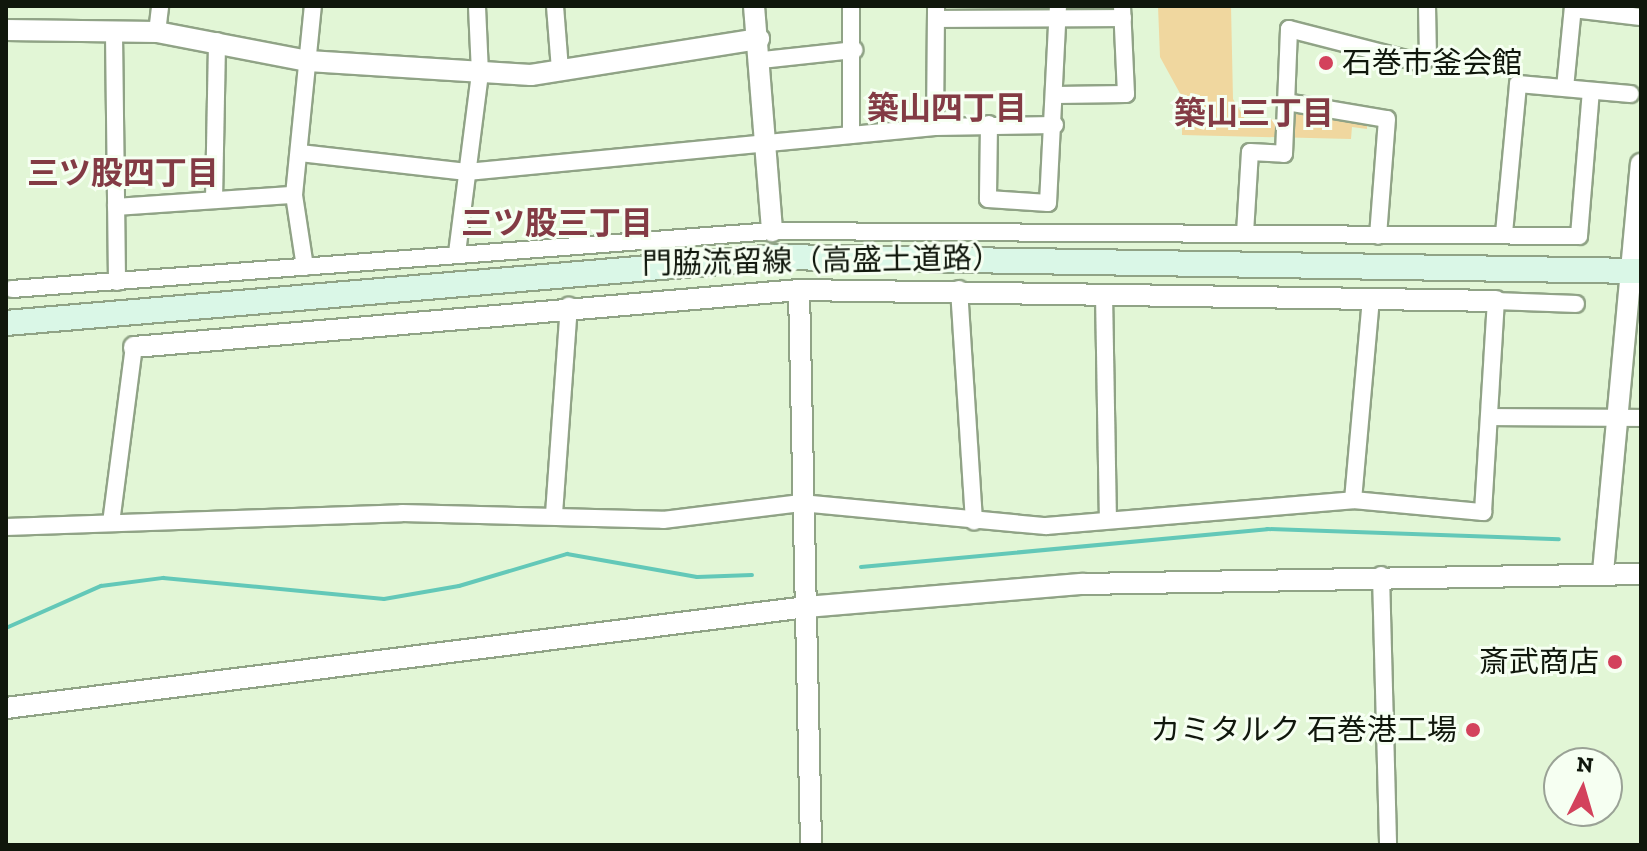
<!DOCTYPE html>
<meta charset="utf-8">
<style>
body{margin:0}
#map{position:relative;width:1647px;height:851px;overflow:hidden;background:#e2f6d6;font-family:"Zilla Slab","Noto Sans JP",serif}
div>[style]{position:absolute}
.green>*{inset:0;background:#f0d79f}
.stream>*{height:4px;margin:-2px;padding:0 2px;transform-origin:2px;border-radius:2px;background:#63c8b8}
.roads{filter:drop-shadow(2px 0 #90a386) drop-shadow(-2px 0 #90a386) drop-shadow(0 2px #90a386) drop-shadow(0 -2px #90a386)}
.minor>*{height:16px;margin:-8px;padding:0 8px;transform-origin:8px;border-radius:8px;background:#fff}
.tertiary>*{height:20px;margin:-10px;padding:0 10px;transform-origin:10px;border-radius:10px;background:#fff}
.secondary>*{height:24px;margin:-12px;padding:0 12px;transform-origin:12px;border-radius:12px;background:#daf7e7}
.dots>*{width:22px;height:22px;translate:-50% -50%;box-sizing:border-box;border:4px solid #f6fff2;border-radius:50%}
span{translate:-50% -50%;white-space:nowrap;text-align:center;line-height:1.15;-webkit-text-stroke:6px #f6fff2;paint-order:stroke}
.poi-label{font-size:30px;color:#10170c}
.left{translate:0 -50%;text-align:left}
.right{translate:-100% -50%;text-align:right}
.street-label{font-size:30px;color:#10170c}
.neighbourhood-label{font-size:32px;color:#833b44;font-weight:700}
.frame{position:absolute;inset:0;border:8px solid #10170c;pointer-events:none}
.north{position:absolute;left:1543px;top:747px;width:80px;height:80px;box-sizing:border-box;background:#f6fff2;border:2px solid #9aa296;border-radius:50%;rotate:5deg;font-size:22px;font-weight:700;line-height:32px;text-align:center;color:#10170c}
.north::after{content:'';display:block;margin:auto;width:28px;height:36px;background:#d3425c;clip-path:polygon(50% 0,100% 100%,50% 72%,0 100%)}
</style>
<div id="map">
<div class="green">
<i style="clip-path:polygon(1158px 6px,1231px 6px,1233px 99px,1245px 119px,1279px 119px,1280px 106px,1367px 121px,1367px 129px,1352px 127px,1351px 139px,1182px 135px,1182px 97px,1160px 57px)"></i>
</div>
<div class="stream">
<i style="left:861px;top:567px;width:408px;rotate:-5.3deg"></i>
<i style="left:1267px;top:529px;width:292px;rotate:2deg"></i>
<i style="left:6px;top:628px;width:104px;rotate:-23.9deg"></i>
<i style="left:101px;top:586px;width:63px;rotate:-7.4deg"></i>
<i style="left:163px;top:578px;width:222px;rotate:5.4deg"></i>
<i style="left:384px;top:599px;width:76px;rotate:-9.8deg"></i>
<i style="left:459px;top:586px;width:113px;rotate:-16.5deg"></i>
<i style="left:567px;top:554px;width:132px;rotate:10deg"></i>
<i style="left:697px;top:577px;width:55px;rotate:-2.1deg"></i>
</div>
<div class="roads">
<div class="minor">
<i style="left:555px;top:6px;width:64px;rotate:85.5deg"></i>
<i style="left:851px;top:6px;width:129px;rotate:90deg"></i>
<i style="left:1573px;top:9px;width:68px;rotate:6.7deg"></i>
<i style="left:936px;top:19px;width:187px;rotate:-0.3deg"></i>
<i style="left:157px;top:32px;width:26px;rotate:-83deg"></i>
<i style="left:114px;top:34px;width:248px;rotate:89.3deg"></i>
<i style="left:762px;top:60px;width:93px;rotate:-6.2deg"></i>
<i style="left:1565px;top:88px;width:82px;rotate:-84.4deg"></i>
<i style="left:1056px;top:95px;width:70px;rotate:-0.8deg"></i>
<i style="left:1126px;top:94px;width:88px;rotate:-92.6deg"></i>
<i style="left:1286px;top:102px;width:102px;rotate:9.6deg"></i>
<i style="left:1387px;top:119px;width:117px;rotate:94.4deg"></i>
<i style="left:989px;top:124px;width:75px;rotate:90.8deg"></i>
<i style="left:988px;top:199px;width:60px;rotate:3.8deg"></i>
<i style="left:1048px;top:203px;width:197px;rotate:-87.1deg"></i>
<i style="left:935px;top:127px;width:121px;rotate:-89.5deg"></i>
<i style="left:300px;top:153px;width:168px;rotate:6.5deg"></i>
<i style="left:467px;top:172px;width:470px;rotate:-5.5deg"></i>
<i style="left:935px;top:127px;width:120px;rotate:-1deg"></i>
<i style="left:214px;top:200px;width:159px;rotate:-88.9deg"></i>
<i style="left:116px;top:207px;width:178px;rotate:-3.9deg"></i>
<i style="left:1245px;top:233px;width:81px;rotate:-86.5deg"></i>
<i style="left:1250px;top:152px;width:34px;rotate:3deg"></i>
<i style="left:1284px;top:154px;width:125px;rotate:-87.7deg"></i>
<i style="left:1289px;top:29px;width:136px;rotate:14.4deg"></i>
<i style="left:1421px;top:63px;width:9px;rotate:-36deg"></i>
<i style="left:1428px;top:58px;width:52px;rotate:-91.1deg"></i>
<i style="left:1504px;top:233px;width:150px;rotate:-84.6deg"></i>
<i style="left:1518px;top:84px;width:113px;rotate:5.1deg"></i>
<i style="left:457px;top:253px;width:181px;rotate:-82.7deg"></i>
<i style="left:480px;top:73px;width:67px;rotate:-92.6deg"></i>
<i style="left:305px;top:267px;width:73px;rotate:-98.7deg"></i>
<i style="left:294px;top:195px;width:190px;rotate:-84.3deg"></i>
<i style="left:12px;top:289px;width:762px;rotate:-4.36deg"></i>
<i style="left:772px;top:231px;width:807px;rotate:0.35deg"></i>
<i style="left:1579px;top:236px;width:145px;rotate:-85.3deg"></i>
<i style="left:959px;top:289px;width:233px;rotate:86.3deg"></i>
<i style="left:1104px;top:294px;width:224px;rotate:89deg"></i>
<i style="left:1490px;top:417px;width:151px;rotate:0.4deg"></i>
<i style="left:1353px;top:500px;width:203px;rotate:-84.9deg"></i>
<i style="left:554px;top:514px;width:209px;rotate:-85.9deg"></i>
<i style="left:111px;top:523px;width:177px;rotate:-82.6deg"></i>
<i style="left:6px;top:527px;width:396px;rotate:-2deg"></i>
<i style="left:402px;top:513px;width:261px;rotate:1.5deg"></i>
<i style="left:663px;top:520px;width:139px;rotate:-7deg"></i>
<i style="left:801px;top:503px;width:246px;rotate:5.4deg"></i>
<i style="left:1046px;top:526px;width:308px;rotate:-4.8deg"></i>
<i style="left:1353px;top:500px;width:131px;rotate:5.3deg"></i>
<i style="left:1483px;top:512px;width:211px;rotate:-86.5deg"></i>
<i style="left:1496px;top:301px;width:80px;rotate:2.1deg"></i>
<i style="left:1381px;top:575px;width:270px;rotate:88.5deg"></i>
</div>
<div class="tertiary">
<i style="left:754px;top:6px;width:226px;rotate:85.4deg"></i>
<i style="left:6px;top:30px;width:151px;rotate:0.8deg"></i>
<i style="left:157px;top:32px;width:154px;rotate:10.9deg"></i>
<i style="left:308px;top:61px;width:223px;rotate:3.6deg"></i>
<i style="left:531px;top:75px;width:231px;rotate:-9deg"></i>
<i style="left:799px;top:290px;width:555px;rotate:88.76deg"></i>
<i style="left:134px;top:347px;width:667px;rotate:-4.9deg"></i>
<i style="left:799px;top:290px;width:697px;rotate:0.9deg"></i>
<i style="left:1603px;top:572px;width:410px;rotate:-84.7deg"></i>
<i style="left:6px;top:708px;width:807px;rotate:-7.19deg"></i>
<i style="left:807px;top:607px;width:276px;rotate:-4.8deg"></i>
<i style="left:1082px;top:584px;width:559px;rotate:-1.02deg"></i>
</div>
<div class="secondary">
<i style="left:6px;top:323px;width:774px;rotate:-4.89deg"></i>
<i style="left:777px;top:257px;width:864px;rotate:0.93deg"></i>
</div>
</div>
<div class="dots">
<i style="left:1326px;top:63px;background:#d3425c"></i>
<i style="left:1615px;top:662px;background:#d3425c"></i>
<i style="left:1473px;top:730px;background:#d3425c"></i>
</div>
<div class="poi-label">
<span class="left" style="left:1342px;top:63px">石巻市釜会館</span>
<span class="right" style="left:1599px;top:662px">斎武商店</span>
<span class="right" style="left:1457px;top:730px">カミタルク 石巻港工場</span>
</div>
<div class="street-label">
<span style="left:822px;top:261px;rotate:-1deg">門脇流留線（高盛土道路）</span>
</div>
<div class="neighbourhood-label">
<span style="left:947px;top:108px">築山四丁目</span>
<span style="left:1254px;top:113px">築山三丁目</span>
<span style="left:123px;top:173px">三ツ股四丁目</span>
<span style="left:557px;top:223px">三ツ股三丁目</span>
</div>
<div class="frame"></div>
<div class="north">N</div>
</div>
